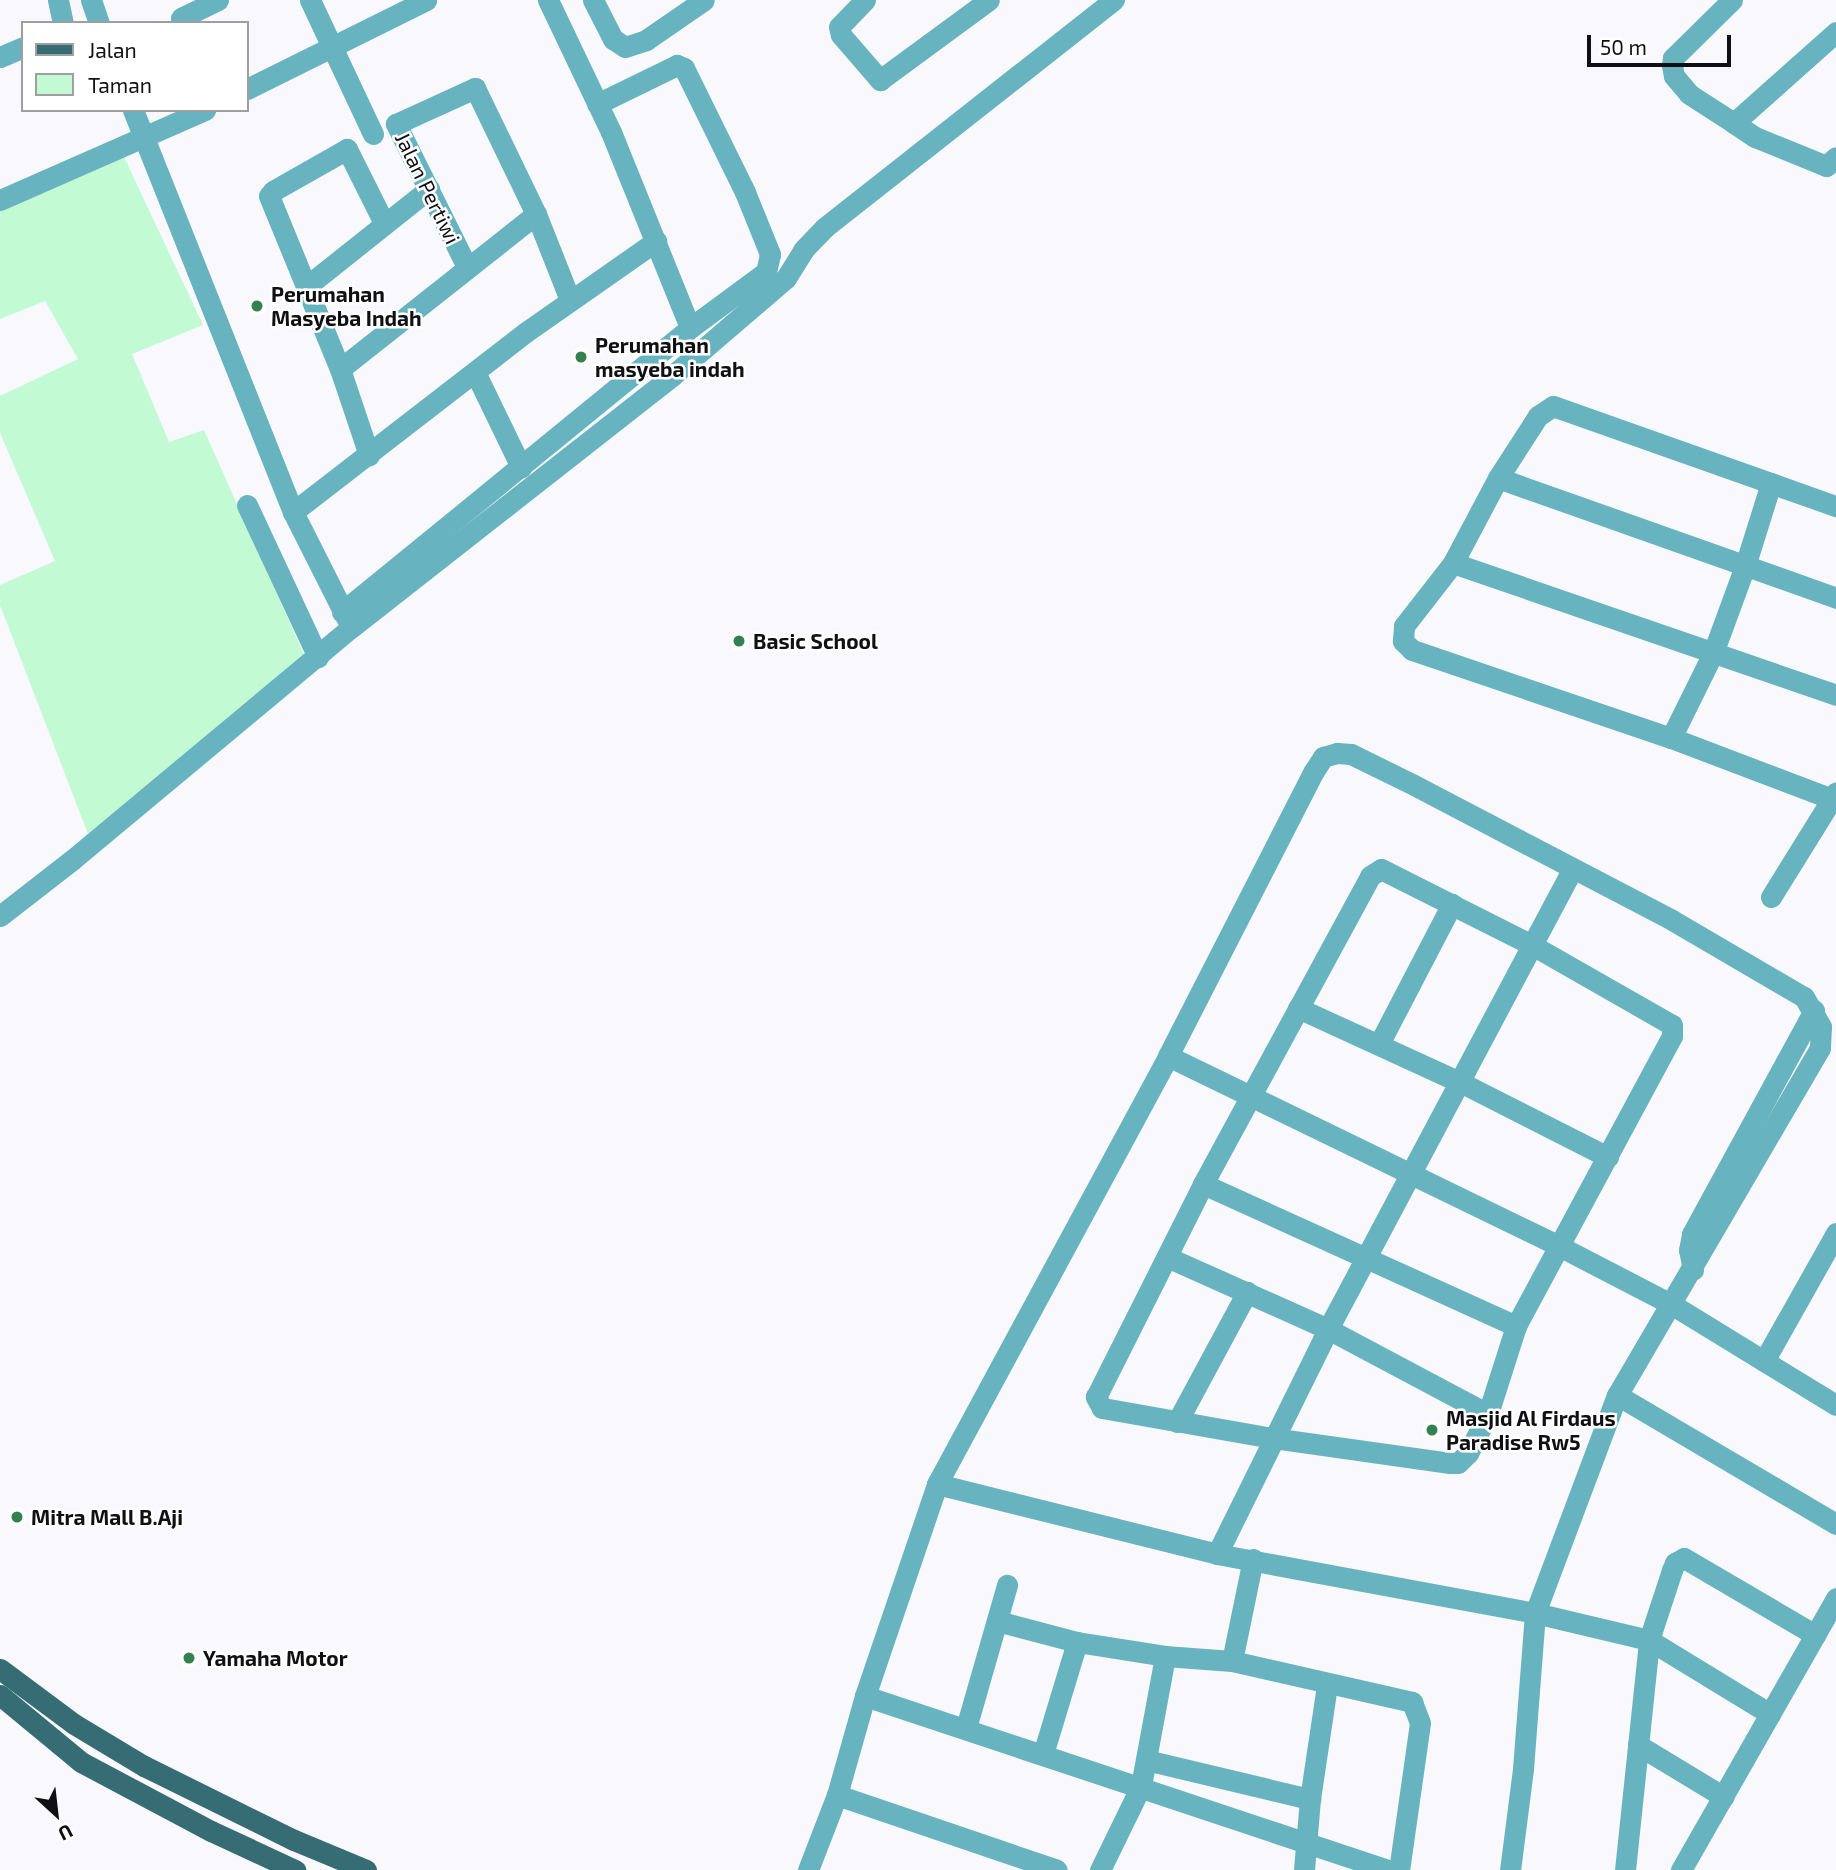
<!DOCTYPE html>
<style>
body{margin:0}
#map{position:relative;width:1836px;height:1870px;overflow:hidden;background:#f9f8fd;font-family:"Exo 2",sans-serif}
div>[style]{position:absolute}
.green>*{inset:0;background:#c2fad4}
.minor>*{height:21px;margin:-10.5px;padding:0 10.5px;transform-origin:10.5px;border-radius:10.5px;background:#67b4c0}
.major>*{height:21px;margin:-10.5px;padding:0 10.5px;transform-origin:10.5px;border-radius:10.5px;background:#366c74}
.dots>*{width:19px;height:19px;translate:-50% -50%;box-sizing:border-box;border:4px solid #fff;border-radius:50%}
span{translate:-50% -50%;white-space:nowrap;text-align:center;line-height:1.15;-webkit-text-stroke:5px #fff;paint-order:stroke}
.street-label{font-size:21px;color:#100f11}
.poi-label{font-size:21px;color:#100f11;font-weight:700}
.left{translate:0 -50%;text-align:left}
.legend{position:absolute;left:21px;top:21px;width:228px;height:91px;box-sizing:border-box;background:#fff;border:2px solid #9f9fa0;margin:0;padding:9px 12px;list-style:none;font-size:21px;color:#100f11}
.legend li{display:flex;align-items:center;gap:14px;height:35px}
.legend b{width:35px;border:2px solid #9f9fa0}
.north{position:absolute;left:21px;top:1779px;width:70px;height:70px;-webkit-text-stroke:5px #fff;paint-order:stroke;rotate:153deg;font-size:19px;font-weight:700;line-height:28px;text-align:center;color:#100f11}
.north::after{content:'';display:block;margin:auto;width:24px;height:32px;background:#100f11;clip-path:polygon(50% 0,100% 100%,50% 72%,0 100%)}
.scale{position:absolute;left:1587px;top:35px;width:144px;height:32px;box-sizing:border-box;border:4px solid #100f11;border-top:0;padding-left:9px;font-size:21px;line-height:24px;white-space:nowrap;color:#100f11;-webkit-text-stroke:5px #fff;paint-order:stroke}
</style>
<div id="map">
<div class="green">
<i style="clip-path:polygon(117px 142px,203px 325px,132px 354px,169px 442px,204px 430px,305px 657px,88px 834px,0 605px,0 585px,55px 561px,0 433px,0 396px,78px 359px,45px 301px,0 319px,0 196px)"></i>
</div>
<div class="minor">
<i style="left:58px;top:0;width:24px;rotate:78deg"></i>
<i style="left:91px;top:0;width:24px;rotate:71deg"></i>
<i style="left:310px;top:0;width:148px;rotate:64.8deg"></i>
<i style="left:548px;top:0;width:146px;rotate:64.5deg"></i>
<i style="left:611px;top:132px;width:211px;rotate:68deg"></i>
<i style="left:593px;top:0;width:44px;rotate:62.9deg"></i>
<i style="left:613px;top:39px;width:14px;rotate:34deg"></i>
<i style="left:625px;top:47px;width:22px;rotate:-18deg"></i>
<i style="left:646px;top:40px;width:70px;rotate:-34.6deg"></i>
<i style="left:865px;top:0;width:37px;rotate:134deg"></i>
<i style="left:839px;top:27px;width:8px;rotate:76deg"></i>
<i style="left:841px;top:35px;width:60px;rotate:49.1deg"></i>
<i style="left:880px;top:80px;width:135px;rotate:-36.3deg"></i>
<i style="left:1732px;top:0;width:83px;rotate:135.5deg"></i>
<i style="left:1673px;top:58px;width:7px;rotate:98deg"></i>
<i style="left:1672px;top:65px;width:11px;rotate:80deg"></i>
<i style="left:1674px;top:76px;width:23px;rotate:50deg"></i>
<i style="left:1689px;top:94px;width:54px;rotate:32.8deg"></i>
<i style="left:181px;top:18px;width:41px;rotate:-25.9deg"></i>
<i style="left:1836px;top:32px;width:137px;rotate:138.3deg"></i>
<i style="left:1734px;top:123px;width:25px;rotate:34deg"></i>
<i style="left:1755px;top:137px;width:77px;rotate:22.2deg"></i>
<i style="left:1826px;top:166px;width:13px;rotate:-42deg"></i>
<i style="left:0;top:57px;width:25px;rotate:-23deg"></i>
<i style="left:247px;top:89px;width:200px;rotate:-26.4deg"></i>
<i style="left:133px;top:110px;width:433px;rotate:68.3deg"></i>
<i style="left:293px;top:512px;width:124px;rotate:63.2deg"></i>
<i style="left:0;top:200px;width:224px;rotate:-23.7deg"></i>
<i style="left:384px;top:223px;width:83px;rotate:-116.6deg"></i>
<i style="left:347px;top:149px;width:85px;rotate:150.4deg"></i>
<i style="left:273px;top:191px;width:6px;rotate:129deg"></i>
<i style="left:269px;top:196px;width:187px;rotate:67.7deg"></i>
<i style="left:340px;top:369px;width:250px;rotate:-38.3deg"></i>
<i style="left:467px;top:267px;width:160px;rotate:-116.4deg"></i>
<i style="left:396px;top:124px;width:87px;rotate:-24.5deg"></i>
<i style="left:475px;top:88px;width:140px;rotate:64.2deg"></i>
<i style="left:536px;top:214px;width:92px;rotate:68.4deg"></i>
<i style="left:307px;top:286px;width:156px;rotate:-38.5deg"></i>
<i style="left:340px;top:369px;width:91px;rotate:71.4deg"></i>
<i style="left:475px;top:372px;width:106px;rotate:64.2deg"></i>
<i style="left:1498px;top:478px;width:359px;rotate:19.5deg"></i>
<i style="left:247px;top:505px;width:168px;rotate:65deg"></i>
<i style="left:293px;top:512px;width:294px;rotate:-37.7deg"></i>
<i style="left:526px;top:332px;width:159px;rotate:-35deg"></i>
<i style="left:1453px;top:563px;width:405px;rotate:19deg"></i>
<i style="left:342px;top:612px;width:449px;rotate:-39.2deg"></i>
<i style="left:690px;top:328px;width:94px;rotate:-36.4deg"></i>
<i style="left:766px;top:272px;width:18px;rotate:-77deg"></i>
<i style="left:770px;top:254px;width:67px;rotate:-112deg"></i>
<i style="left:745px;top:192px;width:138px;rotate:-116.2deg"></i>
<i style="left:684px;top:68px;width:8px;rotate:-157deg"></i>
<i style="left:677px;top:65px;width:89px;rotate:154deg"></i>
<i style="left:1671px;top:738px;width:95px;rotate:-63.7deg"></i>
<i style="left:1713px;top:653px;width:93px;rotate:-69.8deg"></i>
<i style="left:1745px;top:566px;width:87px;rotate:-72.6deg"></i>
<i style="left:1832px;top:799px;width:172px;rotate:-159.2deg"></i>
<i style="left:1671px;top:738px;width:274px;rotate:-161.2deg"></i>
<i style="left:1412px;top:650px;width:13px;rotate:-135deg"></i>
<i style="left:1403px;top:641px;width:15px;rotate:-86deg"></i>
<i style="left:1404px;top:626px;width:80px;rotate:-52.1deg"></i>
<i style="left:1453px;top:563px;width:96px;rotate:-62.1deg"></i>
<i style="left:1498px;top:478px;width:74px;rotate:-57.2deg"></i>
<i style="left:1538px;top:416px;width:18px;rotate:-34deg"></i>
<i style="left:1553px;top:406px;width:300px;rotate:19.5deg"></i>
<i style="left:1381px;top:869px;width:169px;rotate:26.7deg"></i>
<i style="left:1532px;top:945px;width:161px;rotate:29.7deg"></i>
<i style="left:1672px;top:1025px;width:11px;rotate:90deg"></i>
<i style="left:1672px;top:1036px;width:329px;rotate:118.3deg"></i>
<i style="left:1516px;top:1326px;width:92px;rotate:107.7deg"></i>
<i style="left:1488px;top:1414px;width:44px;rotate:117.1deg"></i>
<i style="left:1468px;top:1453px;width:14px;rotate:135deg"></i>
<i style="left:1458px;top:1463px;width:8px;rotate:180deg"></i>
<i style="left:1450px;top:1463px;width:180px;rotate:-172deg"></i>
<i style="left:1272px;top:1438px;width:173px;rotate:-170deg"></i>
<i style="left:1102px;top:1408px;width:13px;rotate:-119deg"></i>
<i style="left:1096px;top:1397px;width:238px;rotate:-63.3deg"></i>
<i style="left:1203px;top:1184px;width:350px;rotate:-61.5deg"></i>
<i style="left:1370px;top:876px;width:13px;rotate:-32deg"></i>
<i style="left:1771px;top:897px;width:123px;rotate:-58.2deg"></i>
<i style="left:0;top:916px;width:91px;rotate:-37.9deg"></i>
<i style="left:72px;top:860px;width:364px;rotate:-39.8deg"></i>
<i style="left:352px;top:627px;width:408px;rotate:-38.1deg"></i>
<i style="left:673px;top:375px;width:149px;rotate:-40.6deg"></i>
<i style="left:786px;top:278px;width:34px;rotate:-58deg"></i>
<i style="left:804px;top:249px;width:29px;rotate:-46deg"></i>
<i style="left:824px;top:228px;width:369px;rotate:-38.2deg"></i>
<i style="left:1298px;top:1008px;width:178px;rotate:24.6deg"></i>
<i style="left:1460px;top:1082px;width:166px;rotate:26.9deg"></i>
<i style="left:1379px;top:1044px;width:158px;rotate:-62.5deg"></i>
<i style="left:1168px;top:1056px;width:435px;rotate:25.9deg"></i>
<i style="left:1559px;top:1246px;width:126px;rotate:27.4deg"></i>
<i style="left:1671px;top:1304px;width:193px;rotate:31.5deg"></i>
<i style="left:1203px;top:1184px;width:344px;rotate:24.4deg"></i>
<i style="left:1167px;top:1257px;width:176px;rotate:24.1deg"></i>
<i style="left:1328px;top:1329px;width:181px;rotate:28deg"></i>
<i style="left:1693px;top:1270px;width:20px;rotate:-101deg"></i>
<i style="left:1689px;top:1250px;width:16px;rotate:-79deg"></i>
<i style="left:1692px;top:1234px;width:255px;rotate:-61.4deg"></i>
<i style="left:1764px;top:1361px;width:147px;rotate:-60.6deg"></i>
<i style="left:1617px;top:1395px;width:254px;rotate:30.5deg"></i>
<i style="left:1177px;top:1422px;width:148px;rotate:-61.7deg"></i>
<i style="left:937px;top:1484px;width:289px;rotate:14deg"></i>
<i style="left:1217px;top:1554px;width:323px;rotate:10.5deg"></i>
<i style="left:1535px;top:1613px;width:117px;rotate:13.3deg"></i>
<i style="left:1649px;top:1640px;width:74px;rotate:-71.8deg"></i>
<i style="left:1672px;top:1570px;width:8px;rotate:-67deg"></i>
<i style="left:1675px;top:1563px;width:10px;rotate:-29deg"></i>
<i style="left:1684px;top:1558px;width:152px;rotate:30.4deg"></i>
<i style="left:1217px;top:1554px;width:251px;rotate:-63.7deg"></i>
<i style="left:1328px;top:1329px;width:520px;rotate:-62.01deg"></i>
<i style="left:997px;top:1621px;width:83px;rotate:14.7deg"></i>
<i style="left:1077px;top:1642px;width:89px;rotate:9deg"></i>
<i style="left:1165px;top:1656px;width:67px;rotate:4.3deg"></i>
<i style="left:1232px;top:1661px;width:185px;rotate:12.8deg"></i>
<i style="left:1412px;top:1702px;width:22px;rotate:69deg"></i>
<i style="left:1420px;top:1723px;width:148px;rotate:98.1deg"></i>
<i style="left:1232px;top:1661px;width:104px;rotate:-78.4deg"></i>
<i style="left:865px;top:1696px;width:551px;rotate:18.4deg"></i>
<i style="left:966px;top:1728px;width:149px;rotate:-74deg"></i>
<i style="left:1638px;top:1745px;width:100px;rotate:31.2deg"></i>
<i style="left:1043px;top:1754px;width:117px;rotate:-73.1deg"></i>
<i style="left:1146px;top:1760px;width:169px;rotate:13.4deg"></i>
<i style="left:837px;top:1795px;width:232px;rotate:18.8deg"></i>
<i style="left:808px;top:1870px;width:80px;rotate:-68.9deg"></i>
<i style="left:837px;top:1795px;width:103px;rotate:-74.2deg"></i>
<i style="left:865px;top:1696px;width:224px;rotate:-71.2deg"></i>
<i style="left:937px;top:1484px;width:486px;rotate:-61.6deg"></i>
<i style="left:1168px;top:1056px;width:320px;rotate:-62.9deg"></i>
<i style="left:1314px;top:771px;width:17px;rotate:-57deg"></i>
<i style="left:1323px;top:757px;width:15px;rotate:-16deg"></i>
<i style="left:1337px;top:753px;width:14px;rotate:4deg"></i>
<i style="left:1351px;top:754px;width:70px;rotate:26.2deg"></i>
<i style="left:1414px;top:785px;width:291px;rotate:27.6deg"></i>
<i style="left:1672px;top:920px;width:153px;rotate:30.3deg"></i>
<i style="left:1804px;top:997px;width:34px;rotate:60deg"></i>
<i style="left:1821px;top:1027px;width:21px;rotate:93deg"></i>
<i style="left:1820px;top:1048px;width:402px;rotate:120.3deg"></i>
<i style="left:1617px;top:1395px;width:233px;rotate:110.6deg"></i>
<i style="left:1535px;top:1613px;width:156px;rotate:94.4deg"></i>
<i style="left:1523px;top:1769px;width:102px;rotate:97.3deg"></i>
<i style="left:1100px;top:1870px;width:93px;rotate:-64deg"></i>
<i style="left:1141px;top:1786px;width:132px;rotate:-79.5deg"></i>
<i style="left:1304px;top:1870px;width:71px;rotate:-85.2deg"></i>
<i style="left:1310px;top:1799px;width:115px;rotate:-81.5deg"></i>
<i style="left:1625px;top:1870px;width:231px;rotate:-84deg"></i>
<i style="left:1649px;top:1640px;width:142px;rotate:31.4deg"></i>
<i style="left:1681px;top:1870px;width:313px;rotate:-60.3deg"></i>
</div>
<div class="major">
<i style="left:0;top:1669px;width:92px;rotate:36.6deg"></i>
<i style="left:74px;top:1724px;width:82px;rotate:31deg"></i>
<i style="left:144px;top:1766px;width:167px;rotate:26.3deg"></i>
<i style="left:294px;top:1840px;width:78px;rotate:22.6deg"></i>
<i style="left:0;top:1695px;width:105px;rotate:39.6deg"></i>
<i style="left:81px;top:1762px;width:147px;rotate:28deg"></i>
<i style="left:211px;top:1831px;width:93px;rotate:24.9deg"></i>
</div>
<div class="dots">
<i style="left:257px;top:306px;background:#338151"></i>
<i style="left:581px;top:357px;background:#338151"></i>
<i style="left:739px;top:641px;background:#338151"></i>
<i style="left:1432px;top:1430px;background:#338151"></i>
<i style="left:17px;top:1517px;background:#338151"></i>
<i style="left:189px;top:1658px;background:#338151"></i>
</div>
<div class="street-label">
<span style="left:428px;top:188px;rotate:64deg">Jalan Pertiwi</span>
</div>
<div class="poi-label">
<span class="left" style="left:271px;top:306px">Perumahan<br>Masyeba Indah</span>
<span class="left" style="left:595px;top:357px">Perumahan<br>masyeba indah</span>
<span class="left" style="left:753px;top:641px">Basic School</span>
<span class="left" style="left:1446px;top:1430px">Masjid Al Firdaus<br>Paradise Rw5</span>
<span class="left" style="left:31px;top:1517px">Mitra Mall B.Aji</span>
<span class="left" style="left:203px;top:1658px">Yamaha Motor</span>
</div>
<ul class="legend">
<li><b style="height:9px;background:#366c74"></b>Jalan</li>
<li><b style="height:19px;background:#c2fad4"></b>Taman</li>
</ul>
<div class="north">U</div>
<div class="scale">50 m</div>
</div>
